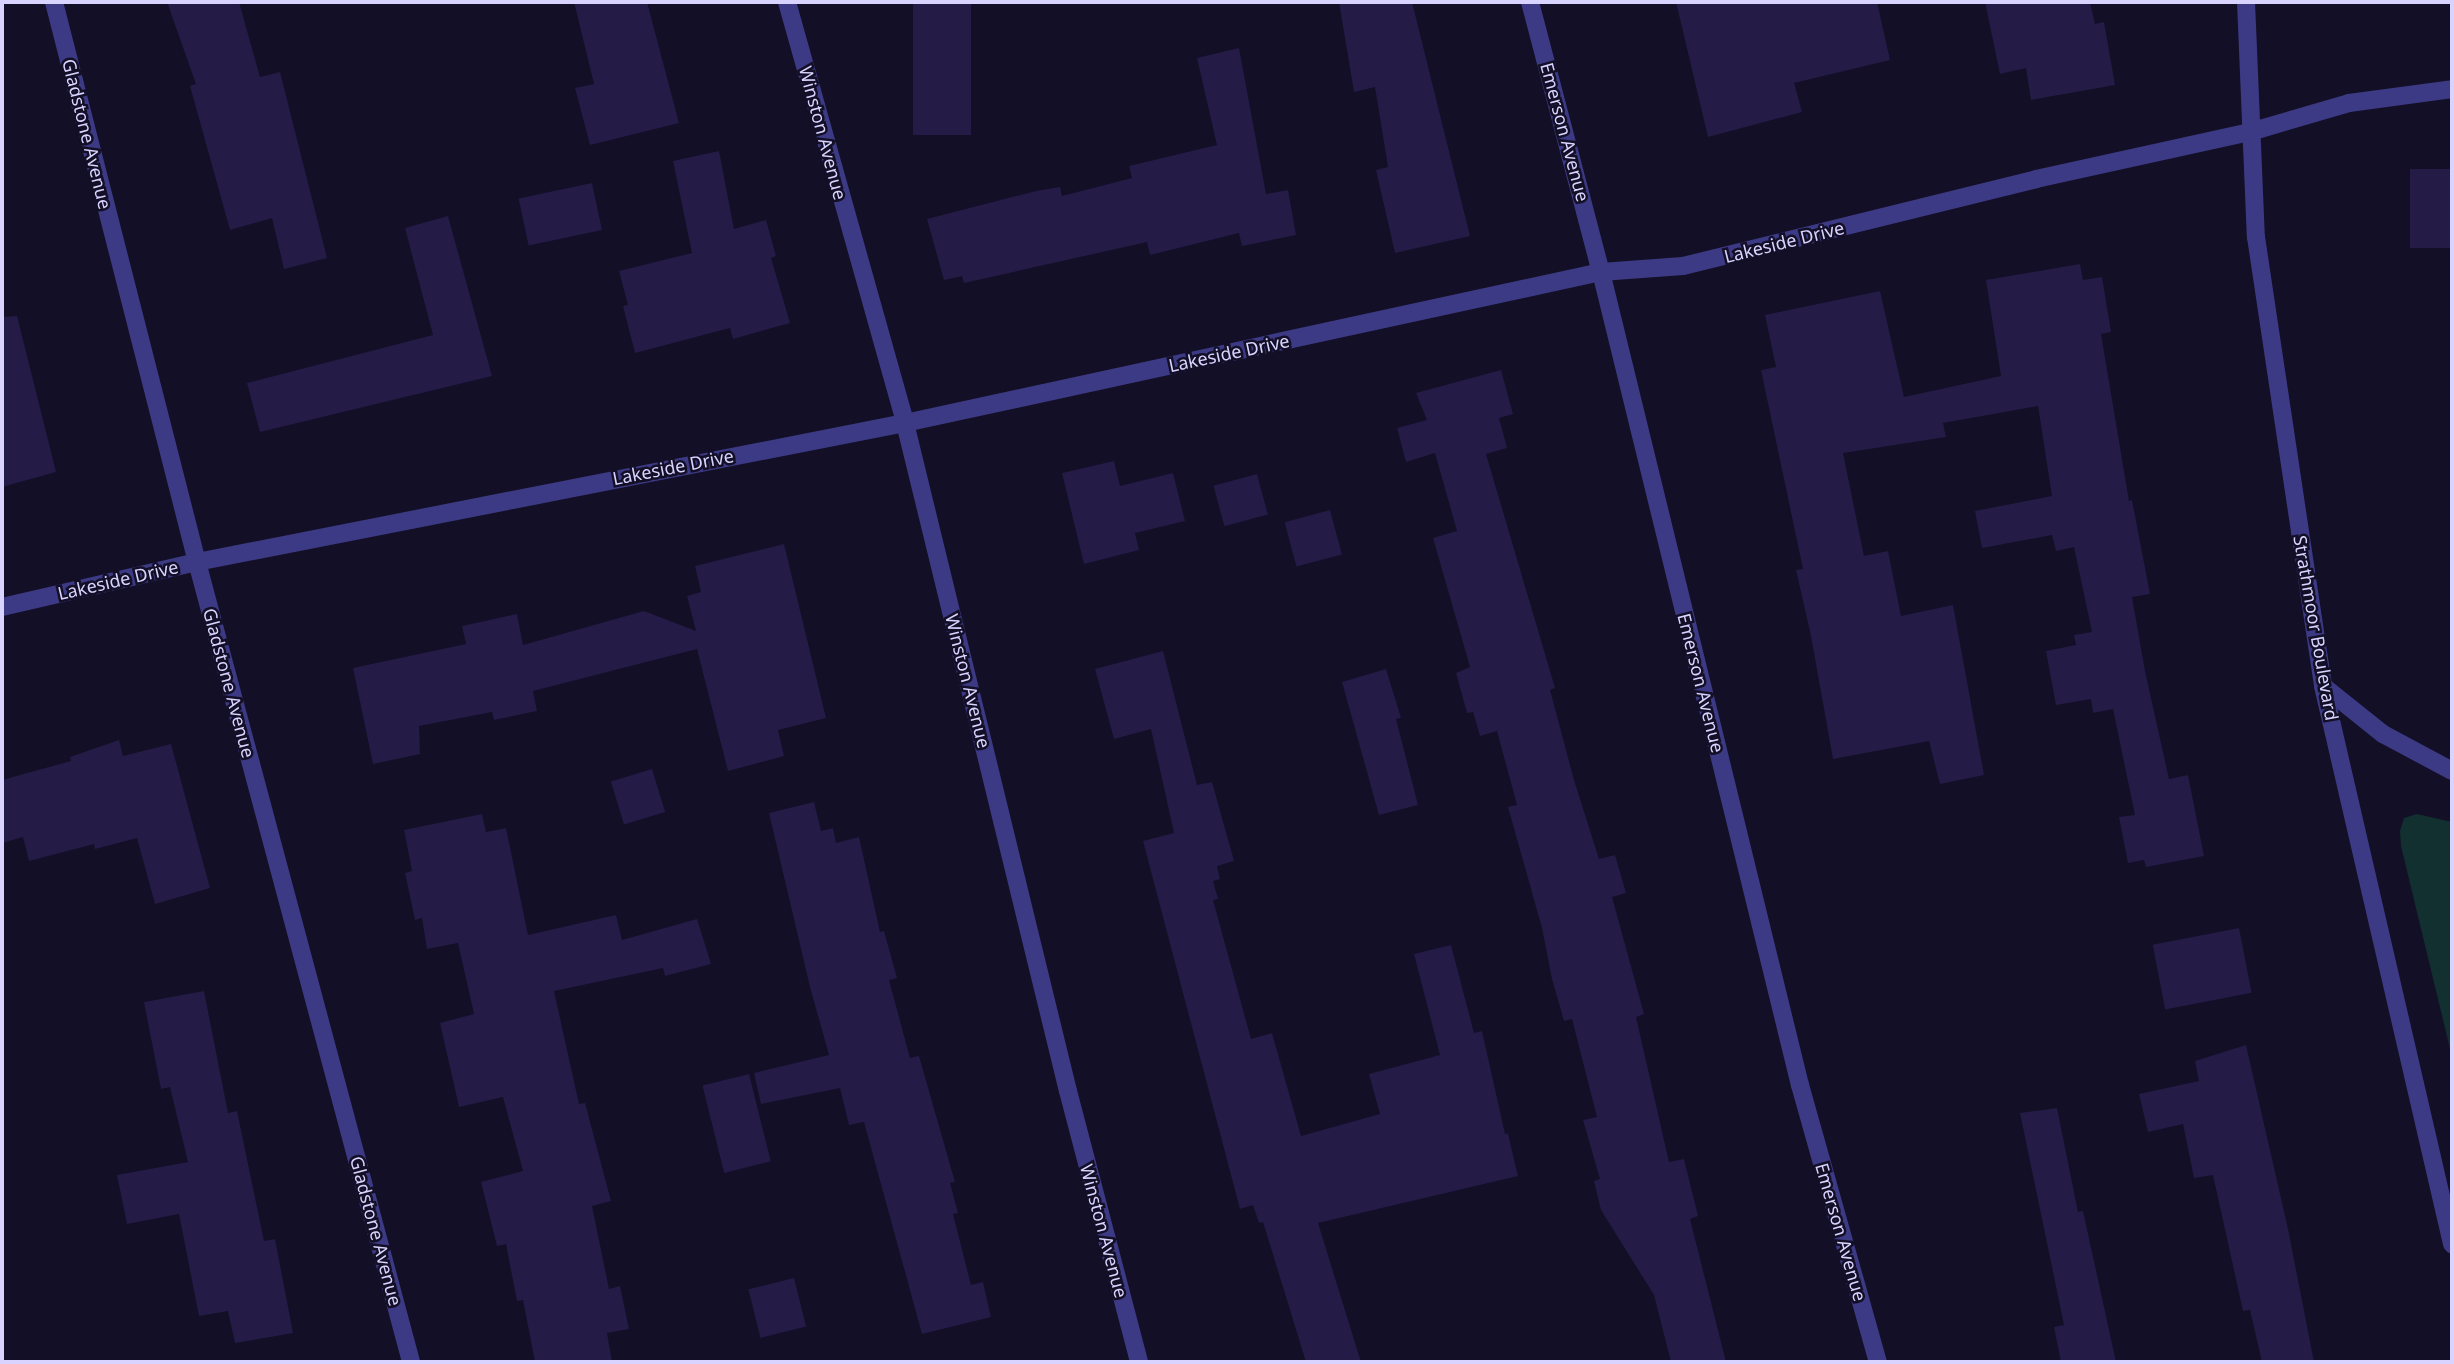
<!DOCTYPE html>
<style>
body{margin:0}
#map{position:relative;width:2454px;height:1364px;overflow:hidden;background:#130f26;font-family:"Noto Sans",sans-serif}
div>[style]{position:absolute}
.green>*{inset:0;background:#12302f}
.building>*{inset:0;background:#241b47;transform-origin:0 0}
.street>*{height:18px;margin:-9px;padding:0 9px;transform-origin:9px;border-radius:9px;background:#3d3a85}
span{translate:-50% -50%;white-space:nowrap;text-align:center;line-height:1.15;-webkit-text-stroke:5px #130f26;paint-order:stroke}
.street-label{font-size:18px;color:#d9d4ff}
.frame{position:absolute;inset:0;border:4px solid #d9d4ff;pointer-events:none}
</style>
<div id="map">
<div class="green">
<i style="clip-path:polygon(2417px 814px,2452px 822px,2452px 1057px,2401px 846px,2400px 831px,2404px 818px)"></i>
</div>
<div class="building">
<i style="clip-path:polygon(167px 2px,239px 2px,260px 77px,280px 72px,327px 258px,284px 269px,272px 218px,230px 230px,190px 86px,196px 84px)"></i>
<i style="clip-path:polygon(574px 2px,647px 2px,679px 123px,590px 145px,575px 88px,594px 84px)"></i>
<i style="left:913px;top:2px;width:58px;height:133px"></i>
<i style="clip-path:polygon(1339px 2px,1412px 2px,1470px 236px,1395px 253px,1376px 170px,1388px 167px,1375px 87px,1354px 92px)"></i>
<i style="clip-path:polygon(1676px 2px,1877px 2px,1890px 60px,1794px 83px,1802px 112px,1708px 137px)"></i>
<i style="clip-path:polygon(1985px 2px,2090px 2px,2095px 24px,2104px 22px,2115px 85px,2031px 100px,2026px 68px,2000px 74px)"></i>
<i style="clip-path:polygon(1239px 48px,1266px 194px,1288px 190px,1296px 235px,1242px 246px,1239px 233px,1150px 255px,1147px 242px,964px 283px,962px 276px,944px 280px,927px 219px,1036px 191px,1060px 187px,1062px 196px,1132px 178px,1129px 166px,1217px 145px,1197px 58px)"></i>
<i style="clip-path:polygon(719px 151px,734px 229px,766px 220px,776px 256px,771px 258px,790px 323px,733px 339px,730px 328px,635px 353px,623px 306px,628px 305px,619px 271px,692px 253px,673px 161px)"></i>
<i style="left:2452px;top:169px;width:79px;height:42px;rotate:90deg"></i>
<i style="left:592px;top:183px;width:48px;height:75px;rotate:78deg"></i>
<i style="clip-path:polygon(448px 216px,492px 376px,260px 432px,247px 383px,433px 335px,405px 228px)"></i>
<i style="clip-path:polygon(2080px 264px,2083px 280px,2102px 277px,2105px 295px,2111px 332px,2101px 334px,2129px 501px,2132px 500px,2150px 594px,2132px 597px,2145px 671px,2169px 779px,2188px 775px,2204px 856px,2146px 867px,2144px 860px,2128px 863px,2119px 817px,2135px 815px,2113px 709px,2093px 713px,2091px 699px,2056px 705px,2046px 651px,2076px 645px,2074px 635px,2092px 632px,2074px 547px,2056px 551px,2052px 535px,1982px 548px,1975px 511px,2052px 496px,2038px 406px,1943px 423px,1946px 437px,1843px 453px,1864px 556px,1888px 551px,1901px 616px,1953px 605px,1984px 775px,1940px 784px,1929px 741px,1833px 759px,1811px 636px,1796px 570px,1803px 569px,1761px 370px,1776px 367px,1765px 315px,1880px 291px,1904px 397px,2001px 376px,1986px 280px)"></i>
<i style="clip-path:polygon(17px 316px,56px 472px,2px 487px,2px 317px)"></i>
<i style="clip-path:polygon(1501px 370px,1513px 414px,1499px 418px,1507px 448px,1486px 454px,1555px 688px,1550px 690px,1574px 780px,1599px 859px,1615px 855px,1626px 893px,1612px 897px,1644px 1014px,1636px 1017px,1669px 1162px,1684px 1159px,1698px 1216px,1690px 1219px,1726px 1362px,1671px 1362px,1654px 1295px,1601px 1210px,1594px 1181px,1600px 1179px,1583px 1120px,1597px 1117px,1572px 1019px,1564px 1021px,1552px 979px,1542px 928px,1508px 807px,1517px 805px,1497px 731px,1480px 736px,1473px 712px,1467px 713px,1456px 673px,1470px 667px,1433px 538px,1457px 531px,1435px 453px,1406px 462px,1397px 428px,1427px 420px,1416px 393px)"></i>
<i style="clip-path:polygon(1114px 461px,1120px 486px,1173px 473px,1185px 521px,1135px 533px,1139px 550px,1084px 564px,1062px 473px)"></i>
<i style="left:1257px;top:474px;width:42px;height:45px;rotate:75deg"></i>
<i style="left:1330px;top:510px;width:46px;height:47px;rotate:75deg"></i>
<i style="clip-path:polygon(784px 544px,826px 718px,778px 730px,784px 756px,728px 771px,697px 649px,533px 691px,537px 711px,494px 720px,492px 712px,419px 726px,420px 754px,373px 764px,353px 668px,466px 644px,462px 626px,517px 614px,523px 645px,644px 611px,696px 631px,687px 596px,701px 592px,695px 566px)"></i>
<i style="clip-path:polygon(1163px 651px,1197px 785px,1212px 782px,1234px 861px,1217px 866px,1220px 879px,1213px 881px,1218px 899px,1213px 900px,1251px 1039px,1272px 1033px,1301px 1136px,1380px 1114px,1369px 1074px,1440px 1055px,1414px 954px,1451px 945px,1474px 1033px,1482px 1031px,1505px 1134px,1508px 1134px,1518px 1176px,1318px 1223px,1361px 1362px,1306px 1362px,1263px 1222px,1259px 1223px,1253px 1205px,1240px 1209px,1143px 841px,1174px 833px,1151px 729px,1114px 739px,1095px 669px)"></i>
<i style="clip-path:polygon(1386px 669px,1401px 718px,1396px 719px,1418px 805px,1379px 815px,1342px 682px)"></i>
<i style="clip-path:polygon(119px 740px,123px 756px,171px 744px,210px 888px,155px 904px,137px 838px,95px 849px,94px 844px,29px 861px,23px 837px,2px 843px,2px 780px,71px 761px,70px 757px)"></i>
<i style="left:652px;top:769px;width:45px;height:43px;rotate:73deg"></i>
<i style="clip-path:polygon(814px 802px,821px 831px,833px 828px,836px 843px,859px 837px,880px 932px,884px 931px,897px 978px,889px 980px,910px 1058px,919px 1056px,955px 1182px,950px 1183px,958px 1213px,953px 1214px,971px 1285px,983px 1282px,991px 1317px,922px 1334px,864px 1122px,849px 1125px,840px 1088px,761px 1104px,754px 1073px,829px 1055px,810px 987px,769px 813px)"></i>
<i style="clip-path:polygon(482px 814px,486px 832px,506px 828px,528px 935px,616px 915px,622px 940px,697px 919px,711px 964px,665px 976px,663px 968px,554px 991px,579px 1104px,585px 1103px,611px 1201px,592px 1206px,609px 1289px,620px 1286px,629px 1329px,607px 1333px,612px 1362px,535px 1362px,523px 1300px,517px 1301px,506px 1244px,497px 1246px,481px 1182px,523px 1171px,503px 1097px,459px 1107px,440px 1023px,474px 1014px,458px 943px,427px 949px,422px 918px,415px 920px,405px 873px,412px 871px,404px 830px)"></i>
<i style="left:2239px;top:928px;width:66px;height:88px;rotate:79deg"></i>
<i style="clip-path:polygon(204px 991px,228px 1113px,237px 1111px,264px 1241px,275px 1239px,293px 1333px,235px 1343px,228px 1311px,199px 1316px,179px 1214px,127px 1224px,117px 1175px,188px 1162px,170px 1087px,161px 1089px,144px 1002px)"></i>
<i style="clip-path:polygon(2246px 1045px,2288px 1229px,2314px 1362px,2262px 1362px,2250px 1310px,2243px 1311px,2213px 1175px,2194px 1178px,2183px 1124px,2148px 1132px,2139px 1094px,2199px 1081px,2195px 1061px)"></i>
<i style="left:749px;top:1074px;width:90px;height:48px;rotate:76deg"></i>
<i style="clip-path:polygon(2057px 1108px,2078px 1212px,2083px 1211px,2116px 1362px,2061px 1362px,2054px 1327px,2064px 1325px,2020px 1113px)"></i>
<i style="left:794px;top:1278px;width:50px;height:47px;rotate:76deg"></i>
</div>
<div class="street">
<i style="left:54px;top:2px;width:578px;rotate:75.68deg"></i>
<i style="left:197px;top:562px;width:828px;rotate:75.02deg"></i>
<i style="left:787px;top:2px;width:437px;rotate:74.3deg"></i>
<i style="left:905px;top:423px;width:688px;rotate:76.29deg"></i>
<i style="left:1068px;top:1091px;width:280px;rotate:75.3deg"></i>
<i style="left:1530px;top:2px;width:279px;rotate:75.3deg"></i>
<i style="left:1601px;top:272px;width:837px;rotate:76.25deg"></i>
<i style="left:1800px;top:1085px;width:288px;rotate:74.3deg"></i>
<i style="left:2246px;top:2px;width:235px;rotate:87.6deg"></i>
<i style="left:2256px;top:237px;width:454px;rotate:81.5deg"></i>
<i style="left:2323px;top:686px;width:573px;rotate:76.98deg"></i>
<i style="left:2px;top:607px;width:200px;rotate:-13deg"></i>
<i style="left:197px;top:562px;width:722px;rotate:-11.11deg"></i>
<i style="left:905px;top:423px;width:712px;rotate:-12.24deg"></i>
<i style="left:1601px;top:272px;width:82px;rotate:-4.2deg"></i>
<i style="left:1683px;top:266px;width:364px;rotate:-13.8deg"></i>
<i style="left:2036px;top:179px;width:219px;rotate:-12.4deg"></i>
<i style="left:2250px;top:132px;width:103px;rotate:-16.3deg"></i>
<i style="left:2349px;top:103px;width:104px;rotate:-7.7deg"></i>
<i style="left:2323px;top:686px;width:77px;rotate:38.7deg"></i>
<i style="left:2383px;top:734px;width:78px;rotate:28.2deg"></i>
</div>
<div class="street-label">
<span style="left:1565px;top:132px;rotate:75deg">Emerson Avenue</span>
<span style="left:823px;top:133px;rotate:75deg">Winston Avenue</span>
<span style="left:87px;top:134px;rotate:76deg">Gladstone Avenue</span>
<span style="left:1784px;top:242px;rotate:-14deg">Lakeside Drive</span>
<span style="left:1229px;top:353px;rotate:-12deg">Lakeside Drive</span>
<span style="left:673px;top:467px;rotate:-11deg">Lakeside Drive</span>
<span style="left:118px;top:580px;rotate:-13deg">Lakeside Drive</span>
<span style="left:2316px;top:628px;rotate:80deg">Strathmoor Boulevard</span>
<span style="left:968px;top:681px;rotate:76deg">Winston Avenue</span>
<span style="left:229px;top:683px;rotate:75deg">Gladstone Avenue</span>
<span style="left:1701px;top:683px;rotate:76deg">Emerson Avenue</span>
<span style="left:376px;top:1231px;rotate:75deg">Gladstone Avenue</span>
<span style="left:1104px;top:1231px;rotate:75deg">Winston Avenue</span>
<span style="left:1841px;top:1232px;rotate:74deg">Emerson Avenue</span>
</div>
<div class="frame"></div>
</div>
